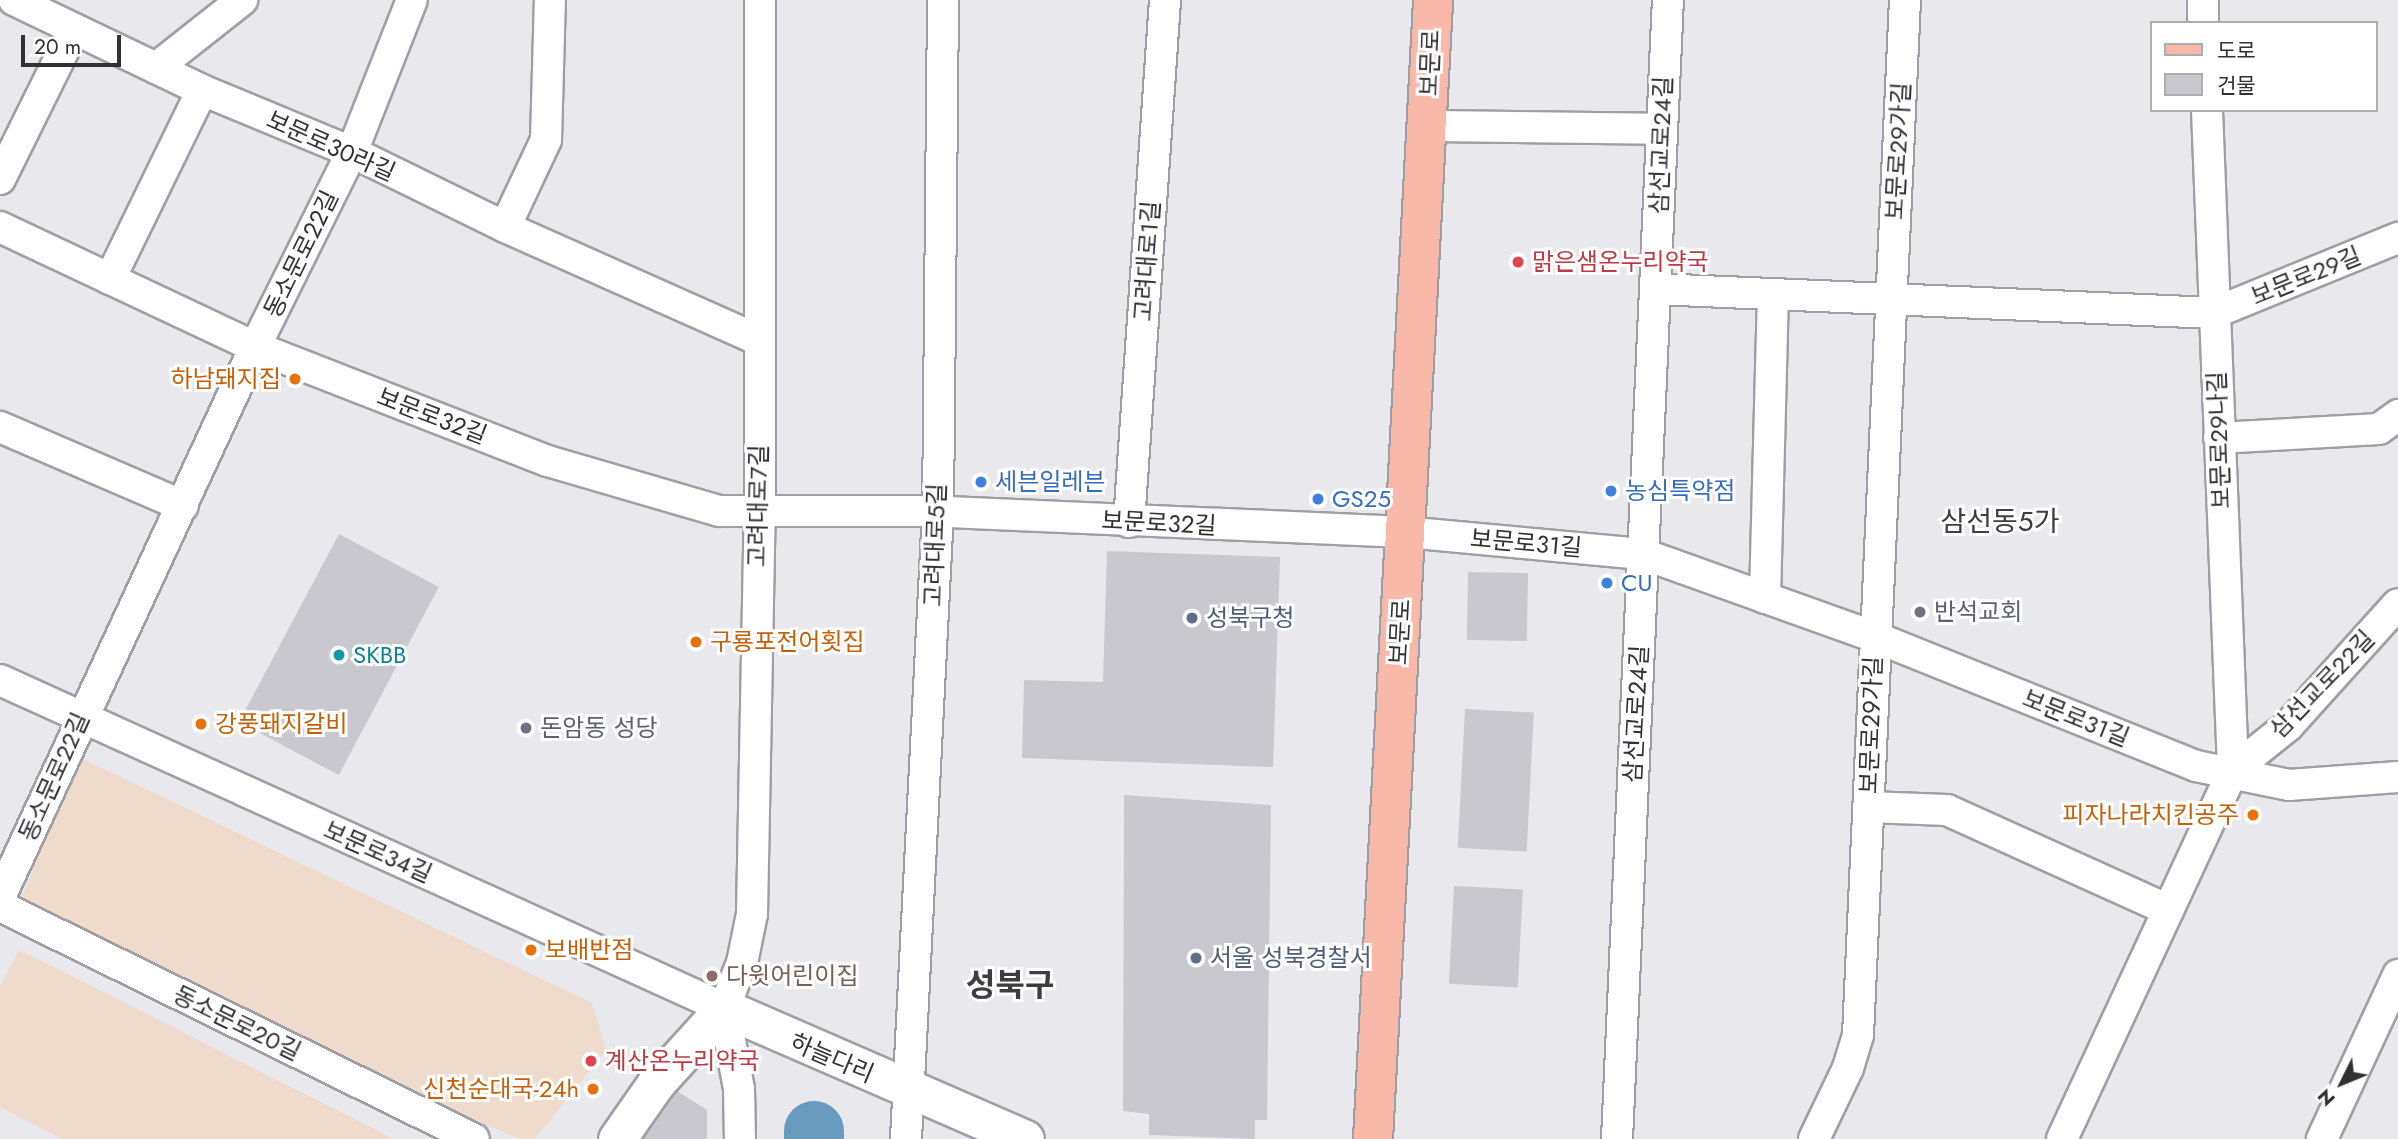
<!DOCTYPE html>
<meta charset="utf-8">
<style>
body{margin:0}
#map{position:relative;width:2398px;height:1139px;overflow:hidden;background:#e8e8ed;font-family:Jost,"Noto Sans KR",sans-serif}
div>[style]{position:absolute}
.commercial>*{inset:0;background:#eedbcb}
.river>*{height:60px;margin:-30px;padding:0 30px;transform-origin:30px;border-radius:30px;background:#689bbe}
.building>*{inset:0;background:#c9c8ce;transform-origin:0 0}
.roads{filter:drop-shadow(2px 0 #9f9ea4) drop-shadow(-2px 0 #9f9ea4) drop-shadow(0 2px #9f9ea4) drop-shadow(0 -2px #9f9ea4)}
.minor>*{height:30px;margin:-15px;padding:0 15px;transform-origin:15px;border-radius:15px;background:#fff}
.tertiary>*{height:37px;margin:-18.5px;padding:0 18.5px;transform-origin:18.5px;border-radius:18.5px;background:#fff}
.primary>*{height:38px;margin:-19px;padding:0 19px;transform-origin:19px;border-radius:19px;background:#f9b9a9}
.dots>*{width:19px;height:19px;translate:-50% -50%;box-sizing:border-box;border:4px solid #fff;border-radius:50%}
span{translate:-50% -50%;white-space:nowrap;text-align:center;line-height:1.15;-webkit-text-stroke:6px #fff;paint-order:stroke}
.street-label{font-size:24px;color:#313133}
.health-label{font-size:24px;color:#be3a42}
.left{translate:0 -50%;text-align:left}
.food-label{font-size:24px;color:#c56008}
.right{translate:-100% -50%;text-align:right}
.shop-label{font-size:24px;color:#366cbe}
.worship-label{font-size:24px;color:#5b616d}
.service-label{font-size:24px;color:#4e5e75}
.culture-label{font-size:24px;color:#0d838f}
.education-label{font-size:24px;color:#785e54}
.quarter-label{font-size:28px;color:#3d3d42}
.district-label{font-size:32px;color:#3d3d42;font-weight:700}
.legend{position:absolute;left:2150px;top:21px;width:228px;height:91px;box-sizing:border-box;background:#fff;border:2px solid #adadad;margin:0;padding:9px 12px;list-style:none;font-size:21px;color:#313133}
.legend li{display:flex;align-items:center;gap:14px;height:35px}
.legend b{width:35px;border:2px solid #adadad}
.north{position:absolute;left:2307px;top:1048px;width:70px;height:70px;-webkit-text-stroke:5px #fff;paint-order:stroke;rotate:227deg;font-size:19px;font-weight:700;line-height:28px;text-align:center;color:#313133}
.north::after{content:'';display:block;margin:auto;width:24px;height:32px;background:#313133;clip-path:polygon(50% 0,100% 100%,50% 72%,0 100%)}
.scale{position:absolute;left:21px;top:35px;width:100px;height:32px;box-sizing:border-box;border:4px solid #313133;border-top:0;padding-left:9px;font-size:21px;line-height:24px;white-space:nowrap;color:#313133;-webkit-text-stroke:5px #fff;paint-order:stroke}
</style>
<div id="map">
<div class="commercial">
<i style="clip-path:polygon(77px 756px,592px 1003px,606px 1050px,535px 1139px,521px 1139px,401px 1090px,16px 913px)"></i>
<i style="clip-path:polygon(19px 950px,60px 970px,394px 1139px,62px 1139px,0 1107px,0 986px)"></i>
</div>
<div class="river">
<i style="left:814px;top:1131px;width:8px;rotate:90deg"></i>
</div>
<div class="building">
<i style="left:339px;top:534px;width:113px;height:213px;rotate:28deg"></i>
<i style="clip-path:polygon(1107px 551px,1280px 557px,1273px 767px,1022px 758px,1024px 680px,1103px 682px)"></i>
<i style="left:1468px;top:572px;width:60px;height:68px;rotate:1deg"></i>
<i style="left:1465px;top:709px;width:69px;height:139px;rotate:3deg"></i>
<i style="clip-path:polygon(1124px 795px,1271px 805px,1267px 1120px,1255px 1120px,1255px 1139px,1149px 1135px,1149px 1114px,1123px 1111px)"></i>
<i style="left:1454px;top:886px;width:69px;height:98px;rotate:3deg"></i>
<i style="clip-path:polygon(677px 1091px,707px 1110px,707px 1139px,638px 1139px)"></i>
</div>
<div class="roads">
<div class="minor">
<i style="left:14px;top:0;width:208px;rotate:25.6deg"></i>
<i style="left:202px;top:90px;width:162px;rotate:22.5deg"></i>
<i style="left:352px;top:152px;width:170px;rotate:26.1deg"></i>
<i style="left:505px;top:227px;width:276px;rotate:24deg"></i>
<i style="left:2203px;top:0;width:23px;rotate:90deg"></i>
<i style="left:156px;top:68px;width:110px;rotate:-38.3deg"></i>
<i style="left:2207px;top:110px;width:661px;rotate:87.74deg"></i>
<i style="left:1428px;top:126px;width:234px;rotate:0.7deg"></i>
<i style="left:0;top:179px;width:167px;rotate:-63.7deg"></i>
<i style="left:0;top:227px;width:282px;rotate:25.2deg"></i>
<i style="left:255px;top:347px;width:314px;rotate:21.3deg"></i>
<i style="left:548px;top:461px;width:178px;rotate:16.3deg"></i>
<i style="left:719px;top:511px;width:206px"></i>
<i style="left:925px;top:511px;width:480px;rotate:2.5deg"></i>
<i style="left:1405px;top:532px;width:239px;rotate:5.3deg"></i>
<i style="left:1643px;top:554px;width:246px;rotate:19.7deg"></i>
<i style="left:1875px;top:637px;width:346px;rotate:21.9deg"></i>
<i style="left:2196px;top:766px;width:95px;rotate:11.5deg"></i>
<i style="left:2289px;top:785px;width:109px;rotate:-4.2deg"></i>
<i style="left:505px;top:227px;width:96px;rotate:-64.8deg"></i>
<i style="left:546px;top:140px;width:140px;rotate:-88.4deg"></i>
<i style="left:110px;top:279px;width:210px;rotate:-64deg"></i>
<i style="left:1655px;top:289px;width:560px;rotate:2.46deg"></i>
<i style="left:2214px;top:313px;width:199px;rotate:-22.2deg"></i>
<i style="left:0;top:427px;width:199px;rotate:23.3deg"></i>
<i style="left:2219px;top:438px;width:160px;rotate:-3.2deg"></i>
<i style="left:2379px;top:429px;width:24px;rotate:-36deg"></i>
<i style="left:1129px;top:522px;width:523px;rotate:-86.05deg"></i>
<i style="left:1765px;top:598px;width:301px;rotate:-88.5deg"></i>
<i style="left:0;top:680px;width:795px;rotate:24.37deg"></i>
<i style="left:1868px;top:807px;width:79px;rotate:2.2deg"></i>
<i style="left:1947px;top:810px;width:243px;rotate:24.3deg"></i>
<i style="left:0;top:897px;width:606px;rotate:-65.13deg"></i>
<i style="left:255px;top:347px;width:218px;rotate:-63.6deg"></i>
<i style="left:352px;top:152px;width:163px;rotate:-68.5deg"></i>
<i style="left:0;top:906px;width:528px;rotate:26.18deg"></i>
<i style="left:724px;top:1008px;width:48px;rotate:-68.2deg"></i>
<i style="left:742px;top:963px;width:50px;rotate:-78.5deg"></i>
<i style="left:752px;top:914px;width:404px;rotate:-88.9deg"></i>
<i style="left:760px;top:510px;width:510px;rotate:-90deg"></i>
<i style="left:724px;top:1008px;width:82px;rotate:79.5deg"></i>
<i style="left:739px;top:1089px;width:50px;rotate:88.9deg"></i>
<i style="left:906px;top:1139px;width:628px;rotate:-87.08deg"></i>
<i style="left:938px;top:512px;width:512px;rotate:-89.44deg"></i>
<i style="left:1617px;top:1139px;width:1140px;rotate:-87.44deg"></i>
<i style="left:1814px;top:1139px;width:79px;rotate:-64.4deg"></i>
<i style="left:1848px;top:1068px;width:34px;rotate:-73deg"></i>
<i style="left:1858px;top:1035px;width:1036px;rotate:-87.4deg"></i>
<i style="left:2062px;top:1139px;width:407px;rotate:-65.1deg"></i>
<i style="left:2233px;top:770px;width:70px;rotate:-38.7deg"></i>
<i style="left:2288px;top:726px;width:164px;rotate:-48deg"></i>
<i style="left:2322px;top:1139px;width:181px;rotate:-65.1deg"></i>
</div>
<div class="tertiary">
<i style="left:617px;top:1139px;width:68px;rotate:-55.1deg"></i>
<i style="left:656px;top:1083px;width:101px;rotate:-47.8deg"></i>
<i style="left:724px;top:1008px;width:328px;rotate:23.5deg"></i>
</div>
<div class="primary">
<i style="left:1373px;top:1139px;width:1141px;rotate:-86.98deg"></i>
</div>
</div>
<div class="dots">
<i style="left:1518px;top:262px;background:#e0444e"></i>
<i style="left:295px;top:379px;background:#e8710a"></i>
<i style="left:981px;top:482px;background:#3f7fe0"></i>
<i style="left:1611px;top:491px;background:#3f7fe0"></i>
<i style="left:1318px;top:499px;background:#3f7fe0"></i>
<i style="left:1607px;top:583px;background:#3f7fe0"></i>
<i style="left:1920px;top:612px;background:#6b7280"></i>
<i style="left:1192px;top:618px;background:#5c6f8a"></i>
<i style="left:696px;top:642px;background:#e8710a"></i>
<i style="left:339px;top:655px;background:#0f9aa8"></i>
<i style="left:201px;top:724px;background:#e8710a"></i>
<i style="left:526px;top:728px;background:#6b7280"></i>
<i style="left:2253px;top:815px;background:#e8710a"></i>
<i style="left:531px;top:950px;background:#e8710a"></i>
<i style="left:1196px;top:958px;background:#5c6f8a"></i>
<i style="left:712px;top:976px;background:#8d6e63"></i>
<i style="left:591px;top:1061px;background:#e0444e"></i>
<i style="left:593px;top:1089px;background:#e8710a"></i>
</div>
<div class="street-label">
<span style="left:1430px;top:63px;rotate:-88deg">보문로</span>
<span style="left:1661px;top:145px;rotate:-88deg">삼선교로24길</span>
<span style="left:331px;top:146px;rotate:24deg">보문로30라길</span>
<span style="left:1898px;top:151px;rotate:-87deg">보문로29가길</span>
<span style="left:301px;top:254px;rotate:-64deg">동소문로22길</span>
<span style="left:1147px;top:261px;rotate:-86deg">고려대로1길</span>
<span style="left:2306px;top:276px;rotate:-22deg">보문로29길</span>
<span style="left:432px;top:416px;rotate:21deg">보문로32길</span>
<span style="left:2219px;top:440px;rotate:-92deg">보문로29나길</span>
<span style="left:758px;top:506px;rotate:-89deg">고려대로7길</span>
<span style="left:1159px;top:523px;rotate:3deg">보문로32길</span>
<span style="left:1526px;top:543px;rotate:5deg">보문로31길</span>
<span style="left:935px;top:545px;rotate:-88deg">고려대로5길</span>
<span style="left:1400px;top:632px;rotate:-87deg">보문로</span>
<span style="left:2322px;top:684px;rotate:-46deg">삼선교로22길</span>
<span style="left:1636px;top:714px;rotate:-87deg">삼선교로24길</span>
<span style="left:2076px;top:718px;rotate:22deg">보문로31길</span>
<span style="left:1871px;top:725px;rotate:-88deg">보문로29가길</span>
<span style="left:54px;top:777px;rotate:-66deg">동소문로22길</span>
<span style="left:378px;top:852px;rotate:24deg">보문로34길</span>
<span style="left:237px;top:1023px;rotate:26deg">동소문로20길</span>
<span style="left:832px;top:1058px;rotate:23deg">하늘다리</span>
</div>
<div class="health-label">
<span class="left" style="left:1532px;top:262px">맑은샘온누리약국</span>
<span class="left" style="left:605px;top:1061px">계산온누리약국</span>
</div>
<div class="food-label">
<span class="right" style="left:281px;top:379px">하남돼지집</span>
<span class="left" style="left:710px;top:642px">구룡포전어횟집</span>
<span class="left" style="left:215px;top:724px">강풍돼지갈비</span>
<span class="right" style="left:2239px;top:815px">피자나라치킨공주</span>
<span class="left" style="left:545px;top:950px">보배반점</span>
<span class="right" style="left:579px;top:1089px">신천순대국-24h</span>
</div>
<div class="shop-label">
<span class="left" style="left:995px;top:482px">세븐일레븐</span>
<span class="left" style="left:1625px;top:491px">농심특약점</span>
<span class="left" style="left:1332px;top:499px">GS25</span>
<span class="left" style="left:1621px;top:583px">CU</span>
</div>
<div class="worship-label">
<span class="left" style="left:1934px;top:612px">반석교회</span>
<span class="left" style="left:540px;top:728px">돈암동 성당</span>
</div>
<div class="service-label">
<span class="left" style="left:1206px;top:618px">성북구청</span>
<span class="left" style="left:1210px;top:958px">서울 성북경찰서</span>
</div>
<div class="culture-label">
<span class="left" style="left:353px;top:655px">SKBB</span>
</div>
<div class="education-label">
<span class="left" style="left:726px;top:976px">다윗어린이집</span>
</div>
<div class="quarter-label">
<span style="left:2000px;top:522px">삼선동5가</span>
</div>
<div class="district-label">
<span style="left:1010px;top:985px">성북구</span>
</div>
<ul class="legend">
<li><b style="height:9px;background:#f9b9a9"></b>도로</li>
<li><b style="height:19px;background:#c9c8ce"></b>건물</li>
</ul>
<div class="north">N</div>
<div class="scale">20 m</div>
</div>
